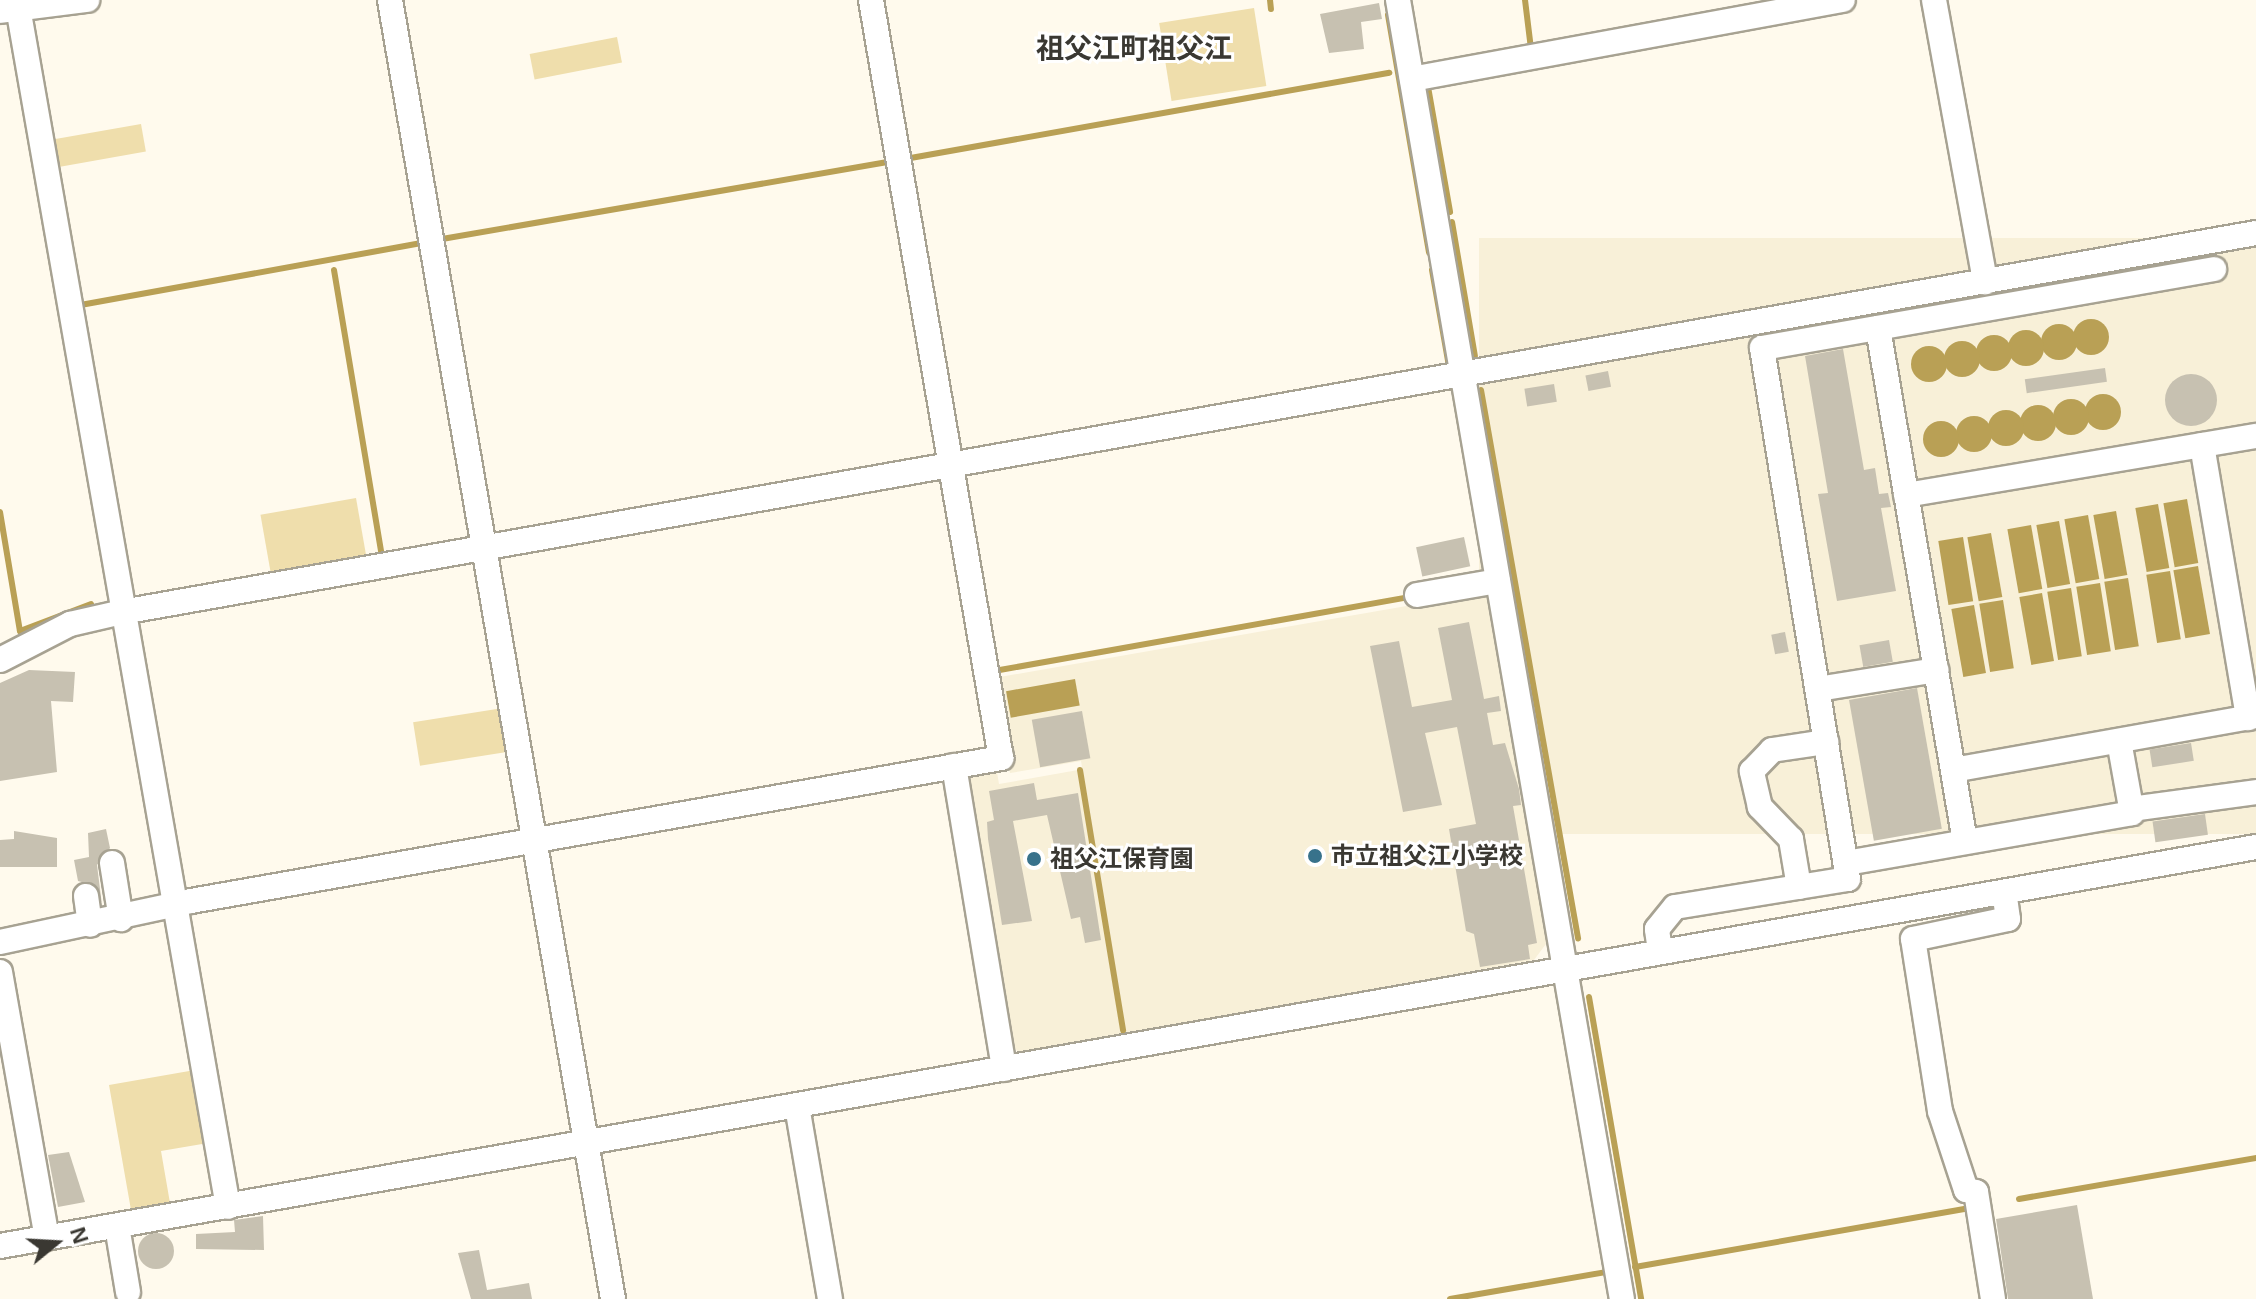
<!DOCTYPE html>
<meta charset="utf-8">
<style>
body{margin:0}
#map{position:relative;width:2256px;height:1299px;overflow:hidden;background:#fffaed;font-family:Arial,"Noto Sans JP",sans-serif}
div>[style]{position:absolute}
.built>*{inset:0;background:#f8f0d8;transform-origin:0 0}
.green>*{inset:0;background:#efdeac;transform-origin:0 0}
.water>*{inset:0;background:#b9a055;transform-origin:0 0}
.round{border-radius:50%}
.stream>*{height:6px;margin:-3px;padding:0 3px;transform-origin:3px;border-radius:3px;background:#b9a055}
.building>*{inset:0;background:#c7c1b1;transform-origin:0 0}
.roads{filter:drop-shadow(2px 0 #a7a292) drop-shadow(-2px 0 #a7a292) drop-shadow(0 2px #a7a292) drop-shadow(0 -2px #a7a292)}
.minor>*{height:24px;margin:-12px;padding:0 12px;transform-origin:12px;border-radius:12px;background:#fff}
.dots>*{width:22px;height:22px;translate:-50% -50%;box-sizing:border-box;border:4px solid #fff;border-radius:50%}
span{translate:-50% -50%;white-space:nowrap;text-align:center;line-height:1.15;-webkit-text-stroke:6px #fff;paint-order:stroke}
.poi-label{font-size:24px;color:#3a3832;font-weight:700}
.left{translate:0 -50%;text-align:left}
.quarter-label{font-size:28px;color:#3a3832;font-weight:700}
.north{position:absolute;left:16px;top:1203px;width:80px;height:80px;-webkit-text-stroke:6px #fff;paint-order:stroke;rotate:72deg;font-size:22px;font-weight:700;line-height:32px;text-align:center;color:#3a3832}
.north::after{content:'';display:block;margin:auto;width:28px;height:36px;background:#3a3832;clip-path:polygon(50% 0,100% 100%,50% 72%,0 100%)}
</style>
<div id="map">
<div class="built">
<i style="left:2256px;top:238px;width:596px;height:777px;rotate:90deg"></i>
<i style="clip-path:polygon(1487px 592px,1549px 940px,1534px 960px,1126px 1033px,1081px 761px,1010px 773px,994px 678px)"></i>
<i style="clip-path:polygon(1078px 770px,1121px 1035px,1019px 1052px,1008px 1043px,966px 777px,997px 772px,999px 784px)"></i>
</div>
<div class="green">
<i style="left:1254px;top:8px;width:79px;height:96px;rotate:81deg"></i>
<i style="left:617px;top:37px;width:26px;height:89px;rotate:79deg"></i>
<i style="left:141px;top:124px;width:28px;height:97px;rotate:80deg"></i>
<i style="left:356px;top:498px;width:64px;height:97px;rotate:80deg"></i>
<i style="left:503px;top:708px;width:44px;height:91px;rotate:81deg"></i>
<i style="clip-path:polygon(195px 1070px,208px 1143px,161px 1151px,170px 1203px,131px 1210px,109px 1085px)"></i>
</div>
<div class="water">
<i class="round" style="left:2073px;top:319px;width:36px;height:36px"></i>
<i class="round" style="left:2041px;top:324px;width:36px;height:36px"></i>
<i class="round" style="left:2008px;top:330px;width:36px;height:36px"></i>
<i class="round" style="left:1976px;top:335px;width:36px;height:36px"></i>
<i class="round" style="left:1944px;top:341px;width:36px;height:36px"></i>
<i class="round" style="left:1911px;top:346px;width:36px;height:36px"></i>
<i class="round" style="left:2085px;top:394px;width:36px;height:36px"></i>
<i class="round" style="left:2053px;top:399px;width:36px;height:36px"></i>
<i class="round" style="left:2020px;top:405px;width:36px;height:36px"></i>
<i class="round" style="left:1988px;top:410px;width:36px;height:36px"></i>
<i class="round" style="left:1956px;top:416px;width:36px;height:36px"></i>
<i class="round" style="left:1923px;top:421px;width:36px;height:36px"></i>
<i style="left:2187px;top:499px;width:65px;height:24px;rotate:80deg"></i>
<i style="left:2158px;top:504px;width:65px;height:23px;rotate:80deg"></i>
<i style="left:2116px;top:511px;width:65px;height:23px;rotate:80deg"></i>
<i style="left:2088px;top:515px;width:65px;height:24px;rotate:80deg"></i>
<i style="left:2059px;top:521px;width:64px;height:23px;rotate:80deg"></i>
<i style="left:2031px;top:525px;width:65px;height:24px;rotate:80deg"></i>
<i style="left:1991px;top:533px;width:65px;height:24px;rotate:80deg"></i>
<i style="left:1963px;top:537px;width:65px;height:25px;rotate:81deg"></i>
<i style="left:2198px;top:566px;width:69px;height:25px;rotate:80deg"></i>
<i style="left:2170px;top:571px;width:69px;height:24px;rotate:81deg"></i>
<i style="left:2128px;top:578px;width:69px;height:24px;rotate:81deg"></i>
<i style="left:2100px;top:583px;width:69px;height:24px;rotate:81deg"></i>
<i style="left:2071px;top:588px;width:69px;height:24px;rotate:81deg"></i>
<i style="left:2042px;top:593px;width:69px;height:23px;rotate:80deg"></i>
<i style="left:2003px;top:600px;width:69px;height:24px;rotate:81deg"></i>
<i style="left:1974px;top:605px;width:69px;height:23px;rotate:80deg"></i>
<i style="left:1075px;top:679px;width:27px;height:70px;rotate:80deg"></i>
</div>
<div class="stream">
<i style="left:1270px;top:0;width:9px;rotate:84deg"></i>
<i style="left:1525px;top:0;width:49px;rotate:83deg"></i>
<i style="left:1388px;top:15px;width:241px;rotate:80.2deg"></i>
<i style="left:1427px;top:81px;width:133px;rotate:80deg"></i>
<i style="left:905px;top:159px;width:492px;rotate:-10.1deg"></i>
<i style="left:1452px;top:222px;width:136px;rotate:80.3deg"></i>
<i style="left:442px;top:239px;width:455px;rotate:-9.8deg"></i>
<i style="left:334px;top:270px;width:291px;rotate:80.5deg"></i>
<i style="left:1432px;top:270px;width:97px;rotate:80deg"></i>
<i style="left:75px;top:306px;width:352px;rotate:-10.3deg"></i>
<i style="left:1481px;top:390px;width:557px;rotate:79.96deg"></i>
<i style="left:0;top:512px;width:121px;rotate:80.5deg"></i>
<i style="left:20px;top:631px;width:76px;rotate:-20.8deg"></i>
<i style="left:994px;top:671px;width:417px;rotate:-10.1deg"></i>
<i style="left:1080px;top:770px;width:264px;rotate:80.6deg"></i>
<i style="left:1589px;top:997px;width:306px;rotate:80.2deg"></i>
<i style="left:2019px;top:1199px;width:241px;rotate:-9.8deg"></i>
<i style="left:1635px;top:1267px;width:340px;rotate:-10deg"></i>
<i style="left:1450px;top:1299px;width:158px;rotate:-9.8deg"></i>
</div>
<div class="building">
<i style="clip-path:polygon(1379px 3px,1382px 19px,1361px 22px,1364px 49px,1329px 53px,1320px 14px)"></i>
<i style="clip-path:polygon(1843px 349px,1864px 470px,1875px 468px,1879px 494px,1888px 493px,1891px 507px,1881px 508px,1896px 591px,1837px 601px,1818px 494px,1828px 493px,1805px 356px)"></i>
<i style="left:2105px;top:368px;width:14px;height:81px;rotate:82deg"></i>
<i style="left:1608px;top:371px;width:16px;height:23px;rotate:79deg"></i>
<i class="round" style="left:2165px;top:374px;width:52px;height:52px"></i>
<i style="left:1554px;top:384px;width:18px;height:30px;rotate:81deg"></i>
<i style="left:1464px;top:537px;width:30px;height:49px;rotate:78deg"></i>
<i style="clip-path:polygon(1469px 622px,1484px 699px,1499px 696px,1501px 711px,1487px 713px,1493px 745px,1505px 743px,1519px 789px,1521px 805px,1513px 806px,1537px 943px,1528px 945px,1530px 959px,1480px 967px,1474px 934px,1466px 931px,1449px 829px,1476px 824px,1457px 727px,1425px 733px,1442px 805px,1403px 812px,1370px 646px,1399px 641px,1412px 707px,1452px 700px,1438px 628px)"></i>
<i style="left:1785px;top:632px;width:20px;height:14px;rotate:79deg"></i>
<i style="left:1889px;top:640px;width:22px;height:30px;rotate:80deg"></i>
<i style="clip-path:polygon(29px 670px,75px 672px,73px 702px,51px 701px,57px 772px,0 781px,0 683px)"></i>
<i style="left:1917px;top:688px;width:143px;height:69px;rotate:80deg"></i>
<i style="left:1082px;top:711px;width:48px;height:51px;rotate:80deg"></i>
<i style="left:2191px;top:743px;width:18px;height:42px;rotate:81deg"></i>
<i style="clip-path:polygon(1034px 783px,1037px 800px,1078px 793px,1101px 940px,1085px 943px,1080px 917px,1071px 919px,1047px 815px,1013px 821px,1032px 921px,1002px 925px,988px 839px,987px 822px,994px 820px,989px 791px)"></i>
<i style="left:2205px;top:814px;width:21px;height:53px;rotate:82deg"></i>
<i style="clip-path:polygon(106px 829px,110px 848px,97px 865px,102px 905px,97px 886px,78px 881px,74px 860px,89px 857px,88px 833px)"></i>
<i style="clip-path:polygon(14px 831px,57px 838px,57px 867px,0 867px,0 840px,14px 839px)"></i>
<i style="clip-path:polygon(69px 1152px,85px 1202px,58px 1207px,48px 1155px)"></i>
<i style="clip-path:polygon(2077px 1205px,2093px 1299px,2008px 1299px,1996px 1219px)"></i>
<i style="clip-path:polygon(263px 1216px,264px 1250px,196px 1249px,196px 1234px,235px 1232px,234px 1220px)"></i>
<i class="round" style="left:138px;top:1233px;width:36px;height:36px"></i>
<i style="clip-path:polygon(479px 1250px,487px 1290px,529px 1283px,532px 1299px,471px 1299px,458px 1253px)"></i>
</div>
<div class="roads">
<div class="minor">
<i style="left:390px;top:0;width:1318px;rotate:80.26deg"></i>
<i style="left:1398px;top:0;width:1318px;rotate:80.22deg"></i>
<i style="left:1934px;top:0;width:287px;rotate:79.7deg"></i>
<i style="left:0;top:11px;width:88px;rotate:-7.2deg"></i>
<i style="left:19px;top:13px;width:1212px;rotate:80.07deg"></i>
<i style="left:1412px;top:79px;width:438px;rotate:-10.4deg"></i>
<i style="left:1878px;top:328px;width:521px;rotate:80.39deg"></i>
<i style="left:2202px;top:445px;width:277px;rotate:80.4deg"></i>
<i style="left:1906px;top:495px;width:355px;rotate:-9.6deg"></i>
<i style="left:1417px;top:595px;width:82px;rotate:-9.8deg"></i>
<i style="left:0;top:660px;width:79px;rotate:-27.2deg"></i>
<i style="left:70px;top:624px;width:53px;rotate:-13deg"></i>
<i style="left:122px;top:612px;width:2167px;rotate:-10.07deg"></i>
<i style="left:1818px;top:689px;width:120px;rotate:-9.1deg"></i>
<i style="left:954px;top:766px;width:307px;rotate:80.6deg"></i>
<i style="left:1953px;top:770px;width:308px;rotate:-10.1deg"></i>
<i style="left:2131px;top:809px;width:126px;rotate:-7.7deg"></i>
<i style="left:112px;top:863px;width:57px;rotate:80.9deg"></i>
<i style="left:1846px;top:863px;width:290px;rotate:-9.9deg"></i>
<i style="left:2132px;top:813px;width:73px;rotate:-100.2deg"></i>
<i style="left:1799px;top:887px;width:49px;rotate:-99.5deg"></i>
<i style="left:1791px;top:839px;width:45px;rotate:-134.1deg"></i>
<i style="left:1760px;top:807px;width:37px;rotate:-103deg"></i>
<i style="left:1752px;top:771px;width:29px;rotate:-46deg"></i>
<i style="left:1772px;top:750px;width:55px;rotate:-8.4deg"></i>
<i style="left:86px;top:896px;width:29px;rotate:82deg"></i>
<i style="left:0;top:942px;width:195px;rotate:-12.1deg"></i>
<i style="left:191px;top:901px;width:823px;rotate:-10.01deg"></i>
<i style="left:1001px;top:758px;width:769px;rotate:-99.73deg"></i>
<i style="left:1660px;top:951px;width:22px;rotate:-98deg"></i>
<i style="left:1657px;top:929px;width:28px;rotate:-51deg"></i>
<i style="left:1675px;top:907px;width:175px;rotate:-9.2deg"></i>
<i style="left:1848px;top:879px;width:538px;rotate:-99.2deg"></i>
<i style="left:1762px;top:348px;width:459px;rotate:-9.9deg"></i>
<i style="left:0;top:972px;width:270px;rotate:80deg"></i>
<i style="left:797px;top:1106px;width:196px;rotate:80.3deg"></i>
<i style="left:117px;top:1226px;width:67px;rotate:80.5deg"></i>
<i style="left:0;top:1246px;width:2291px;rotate:-10.03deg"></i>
<i style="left:1993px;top:1299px;width:108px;rotate:-99deg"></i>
<i style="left:1976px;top:1192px;width:10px;rotate:-169deg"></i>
<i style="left:1966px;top:1190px;width:83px;rotate:-108.2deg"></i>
<i style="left:1940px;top:1111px;width:174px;rotate:-98.9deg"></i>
<i style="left:1913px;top:939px;width:97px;rotate:-11.9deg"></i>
<i style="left:2008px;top:919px;width:27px;rotate:-98deg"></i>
</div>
</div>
<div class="dots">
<i style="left:1315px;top:856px;background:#38728b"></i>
<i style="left:1034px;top:859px;background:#38728b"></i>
</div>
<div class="poi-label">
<span class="left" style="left:1331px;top:856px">市立祖父江小学校</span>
<span class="left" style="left:1050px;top:859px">祖父江保育園</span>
</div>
<div class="quarter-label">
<span style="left:1134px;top:49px">祖父江町祖父江</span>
</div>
<div class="north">N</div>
</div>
